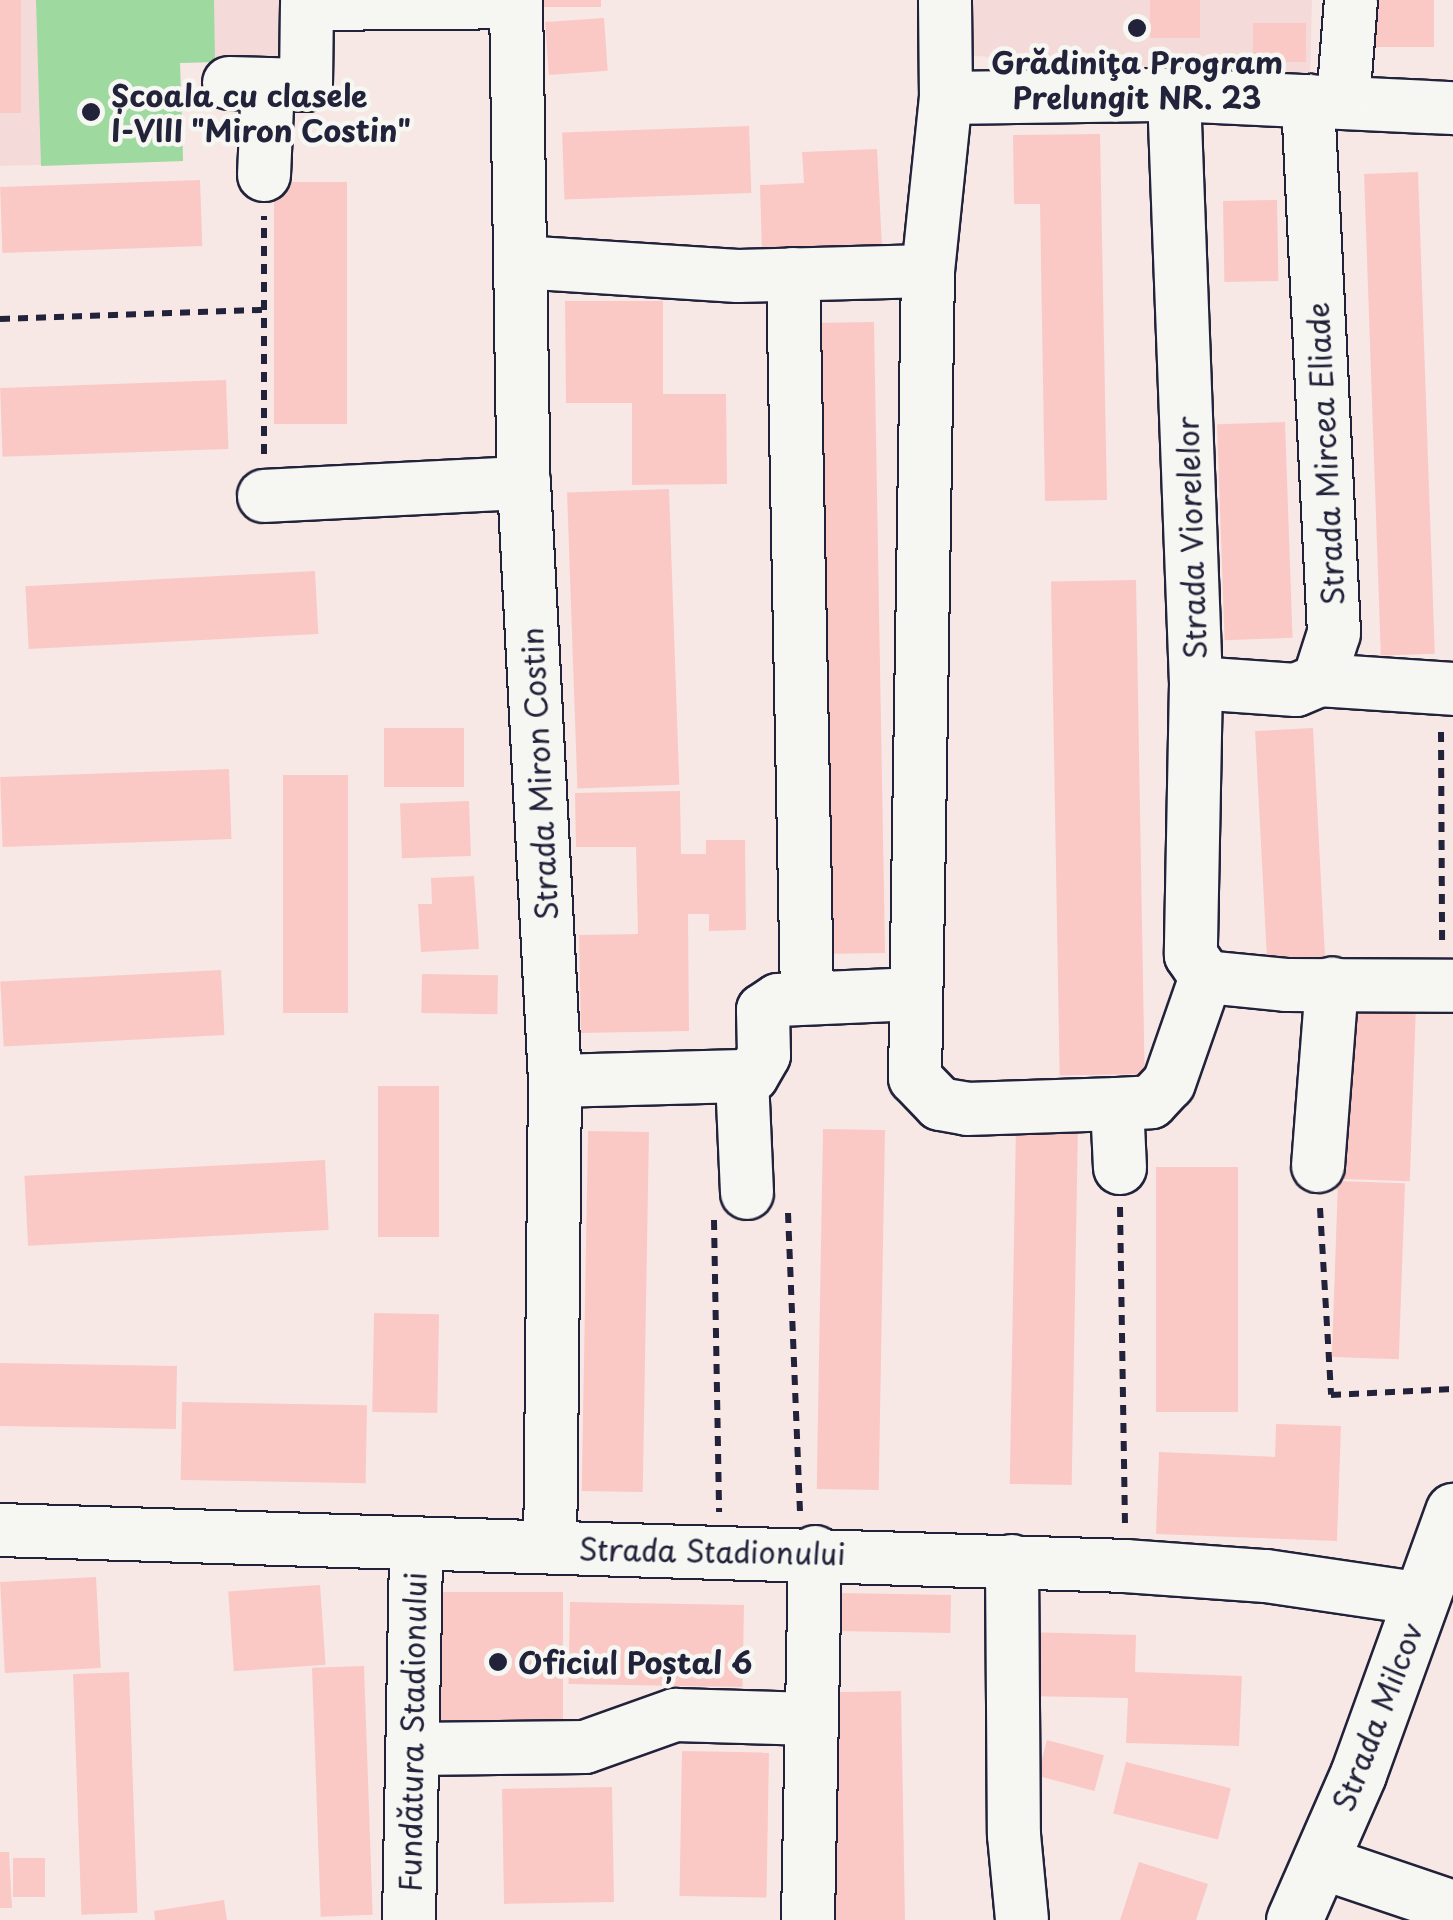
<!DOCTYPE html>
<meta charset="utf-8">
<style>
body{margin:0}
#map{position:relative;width:1453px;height:1920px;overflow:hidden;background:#f7e8e5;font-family:"Playpen Sans",sans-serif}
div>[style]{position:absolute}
.built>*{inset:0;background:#f4dbd9}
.green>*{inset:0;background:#9ed9a0}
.building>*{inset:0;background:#fac9c6;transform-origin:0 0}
.path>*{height:6px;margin-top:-3px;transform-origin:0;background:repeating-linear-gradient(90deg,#22223b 0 10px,transparent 0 18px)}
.roads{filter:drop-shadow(2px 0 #22223b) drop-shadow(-2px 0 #22223b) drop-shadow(0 2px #22223b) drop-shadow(0 -2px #22223b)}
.minor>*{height:52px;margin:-26px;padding:0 26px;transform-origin:26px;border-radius:26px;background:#f6f6f2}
.major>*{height:55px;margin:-27.5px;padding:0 27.5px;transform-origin:27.5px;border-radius:27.5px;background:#f6f6f2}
.dots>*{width:28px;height:28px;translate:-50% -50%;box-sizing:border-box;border:5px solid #f6f6f2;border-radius:50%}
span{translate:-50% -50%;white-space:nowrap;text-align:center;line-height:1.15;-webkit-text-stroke:9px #f6f6f2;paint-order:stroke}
.poi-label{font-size:30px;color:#22223b;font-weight:700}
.left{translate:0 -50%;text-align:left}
.street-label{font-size:30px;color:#22223b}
</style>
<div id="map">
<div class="built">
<i style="clip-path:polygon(0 0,516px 0,307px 4px,306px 59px,180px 63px,183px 161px,0 166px)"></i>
<i style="clip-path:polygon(961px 0,1312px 0,1310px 80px,962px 55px)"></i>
</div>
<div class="green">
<i style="clip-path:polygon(36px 0,214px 0,215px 62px,180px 63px,183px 161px,41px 166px)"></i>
</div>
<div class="building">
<i style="left:0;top:0;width:21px;height:113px"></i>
<i style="left:540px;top:0;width:61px;height:7px"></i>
<i style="left:1150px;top:0;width:50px;height:38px"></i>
<i style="left:1355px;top:0;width:79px;height:47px"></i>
<i style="left:604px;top:18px;width:53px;height:59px;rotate:86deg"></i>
<i style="left:1253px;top:23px;width:53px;height:39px"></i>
<i style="left:749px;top:126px;width:67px;height:187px;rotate:88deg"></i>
<i style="clip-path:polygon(1100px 134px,1107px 500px,1045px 501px,1040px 204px,1014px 204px,1013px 135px)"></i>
<i style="clip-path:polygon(877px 149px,882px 247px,762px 252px,760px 185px,804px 183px,802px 152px)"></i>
<i style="left:1418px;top:172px;width:482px;height:54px;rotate:88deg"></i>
<i style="left:200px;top:180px;width:66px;height:200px;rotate:88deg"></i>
<i style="left:274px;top:182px;width:73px;height:242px"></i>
<i style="left:1277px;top:200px;width:81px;height:54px;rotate:89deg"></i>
<i style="clip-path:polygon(565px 301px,663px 301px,663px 394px,726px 394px,727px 484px,632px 485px,632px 403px,566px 403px)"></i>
<i style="left:874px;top:322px;width:631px;height:64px;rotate:89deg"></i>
<i style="left:226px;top:380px;width:69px;height:226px;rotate:88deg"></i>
<i style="left:1285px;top:422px;width:216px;height:68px;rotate:88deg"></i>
<i style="left:669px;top:489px;width:296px;height:102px;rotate:88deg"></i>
<i style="left:315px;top:571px;width:63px;height:290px;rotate:87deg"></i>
<i style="left:1136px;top:580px;width:494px;height:85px;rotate:89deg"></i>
<i style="left:464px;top:728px;width:59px;height:80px;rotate:90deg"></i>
<i style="left:1313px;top:728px;width:241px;height:58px;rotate:87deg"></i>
<i style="left:229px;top:769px;width:70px;height:229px;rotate:88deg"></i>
<i style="left:283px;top:775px;width:65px;height:238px"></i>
<i style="clip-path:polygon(680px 791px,681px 854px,706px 854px,706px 840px,745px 840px,746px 930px,709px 931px,709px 914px,688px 914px,689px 1031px,581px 1033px,579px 935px,638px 934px,636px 847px,576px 847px,575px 793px)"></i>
<i style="left:469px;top:801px;width:55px;height:69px;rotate:88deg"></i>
<i style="clip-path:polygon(474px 876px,479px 949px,421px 952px,418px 904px,432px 904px,431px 878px)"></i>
<i style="left:221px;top:970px;width:65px;height:221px;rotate:87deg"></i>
<i style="left:422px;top:974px;width:76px;height:39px;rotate:1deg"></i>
<i style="left:1349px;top:1003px;width:67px;height:176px;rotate:2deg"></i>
<i style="left:439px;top:1086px;width:151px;height:61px;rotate:90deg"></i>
<i style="left:1016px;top:1124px;width:62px;height:360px;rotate:1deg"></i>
<i style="left:823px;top:1129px;width:62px;height:360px;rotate:1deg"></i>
<i style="left:588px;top:1131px;width:61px;height:360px;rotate:1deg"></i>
<i style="left:325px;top:1160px;width:70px;height:301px;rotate:87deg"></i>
<i style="left:1156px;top:1167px;width:82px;height:245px"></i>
<i style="left:1338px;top:1181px;width:67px;height:176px;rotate:2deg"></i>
<i style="left:374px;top:1313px;width:65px;height:99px;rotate:1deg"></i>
<i style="left:0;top:1363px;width:177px;height:63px;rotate:1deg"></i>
<i style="left:182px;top:1402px;width:185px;height:78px;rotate:1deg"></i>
<i style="clip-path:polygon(1276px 1424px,1341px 1426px,1337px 1541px,1156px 1534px,1159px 1452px,1275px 1457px)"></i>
<i style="left:96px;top:1577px;width:91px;height:96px;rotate:87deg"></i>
<i style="left:320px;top:1585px;width:80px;height:92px;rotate:86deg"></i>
<i style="left:433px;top:1592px;width:130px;height:141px"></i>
<i style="left:838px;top:1593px;width:113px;height:38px;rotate:1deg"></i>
<i style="left:570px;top:1602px;width:174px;height:82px;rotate:1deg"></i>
<i style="clip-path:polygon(1025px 1632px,1136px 1635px,1135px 1672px,1242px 1676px,1239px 1746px,1126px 1743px,1128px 1698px,1024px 1696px)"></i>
<i style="left:364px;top:1666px;width:249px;height:52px;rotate:88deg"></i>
<i style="left:129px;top:1672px;width:241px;height:56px;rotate:88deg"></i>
<i style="left:901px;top:1691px;width:229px;height:83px;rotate:89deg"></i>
<i style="left:1047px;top:1740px;width:59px;height:37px;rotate:15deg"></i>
<i style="left:682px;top:1751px;width:87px;height:145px;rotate:1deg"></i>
<i style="left:1126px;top:1762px;width:108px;height:53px;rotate:14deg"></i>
<i style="left:612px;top:1787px;width:115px;height:110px;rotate:89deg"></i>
<i style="clip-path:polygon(0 1852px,9px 1852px,12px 1908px,0 1908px)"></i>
<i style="left:13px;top:1858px;width:32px;height:39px"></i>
<i style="clip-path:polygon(1139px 1862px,1208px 1884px,1196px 1920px,1120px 1920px)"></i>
<i style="clip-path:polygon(224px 1900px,227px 1920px,155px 1920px,154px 1911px)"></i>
</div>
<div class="path">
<i style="left:0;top:319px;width:264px;rotate:-2deg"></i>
<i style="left:264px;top:454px;width:238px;rotate:-90deg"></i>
<i style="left:1441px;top:732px;width:213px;rotate:89.7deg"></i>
<i style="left:1120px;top:1207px;width:318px;rotate:89.1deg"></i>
<i style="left:1320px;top:1208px;width:187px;rotate:86.6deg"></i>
<i style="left:1331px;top:1395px;width:122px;rotate:-2.8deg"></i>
<i style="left:788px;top:1213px;width:302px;rotate:87.7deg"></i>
<i style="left:714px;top:1220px;width:292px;rotate:89deg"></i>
</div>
<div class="roads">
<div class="minor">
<i style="left:516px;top:0;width:483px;rotate:89.1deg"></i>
<i style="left:524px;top:483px;width:599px;rotate:87.03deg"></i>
<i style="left:555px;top:1081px;width:466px;rotate:90.6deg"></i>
<i style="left:229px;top:83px;width:77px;rotate:1.5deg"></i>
<i style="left:306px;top:85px;width:81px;rotate:-89.3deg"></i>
<i style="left:307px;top:4px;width:209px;rotate:-0.5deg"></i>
<i style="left:1174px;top:95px;width:588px;rotate:87.86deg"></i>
<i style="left:1196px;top:683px;width:272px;rotate:91.1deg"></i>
<i style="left:1191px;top:955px;width:27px;rotate:56deg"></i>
<i style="left:946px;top:98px;width:228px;rotate:-0.8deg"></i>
<i style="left:1174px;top:95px;width:279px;rotate:2.7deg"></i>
<i style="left:1343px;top:102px;width:102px;rotate:-85.5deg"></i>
<i style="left:264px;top:175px;width:91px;rotate:-87.5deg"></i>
<i style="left:520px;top:262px;width:218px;rotate:3.7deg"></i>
<i style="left:738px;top:276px;width:190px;rotate:-1.5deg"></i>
<i style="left:928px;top:271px;width:174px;rotate:-84.1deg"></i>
<i style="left:946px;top:98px;width:98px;rotate:-90.6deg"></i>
<i style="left:928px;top:271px;width:807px;rotate:90.92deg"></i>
<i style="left:915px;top:1078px;width:36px;rotate:46deg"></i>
<i style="left:940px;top:1104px;width:27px;rotate:10deg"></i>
<i style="left:967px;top:1109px;width:150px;rotate:-1.9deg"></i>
<i style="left:793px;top:274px;width:724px;rotate:88.89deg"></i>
<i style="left:264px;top:496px;width:260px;rotate:-2.9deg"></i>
<i style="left:1319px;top:680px;width:134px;rotate:3.8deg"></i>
<i style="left:1196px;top:683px;width:100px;rotate:4deg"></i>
<i style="left:1296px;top:690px;width:25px;rotate:-23deg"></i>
<i style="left:1319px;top:680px;width:49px;rotate:-72.3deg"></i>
<i style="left:1334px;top:633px;width:533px;rotate:-92.8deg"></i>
<i style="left:1206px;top:977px;width:80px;rotate:5.7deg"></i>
<i style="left:1286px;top:985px;width:167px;rotate:0.3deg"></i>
<i style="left:742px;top:1078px;width:115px;rotate:87.5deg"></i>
<i style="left:555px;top:1081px;width:197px;rotate:-1.5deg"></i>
<i style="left:752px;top:1076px;width:24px;rotate:-60deg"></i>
<i style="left:764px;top:1055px;width:45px;rotate:-91.3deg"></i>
<i style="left:763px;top:1010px;width:18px;rotate:-34deg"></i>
<i style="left:778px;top:1000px;width:138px;rotate:-2.5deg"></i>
<i style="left:1318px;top:1166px;width:183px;rotate:-85.6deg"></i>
<i style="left:1120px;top:1168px;width:64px;rotate:-92.7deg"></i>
<i style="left:1117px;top:1104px;width:34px;rotate:-3deg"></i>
<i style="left:1151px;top:1102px;width:26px;rotate:-47deg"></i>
<i style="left:1169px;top:1083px;width:112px;rotate:-70.8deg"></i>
<i style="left:0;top:1530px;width:1126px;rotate:1.83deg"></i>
<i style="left:1125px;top:1566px;width:141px;rotate:4.1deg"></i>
<i style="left:1266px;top:1576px;width:158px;rotate:8.4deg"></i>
<i style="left:1012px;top:1561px;width:274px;rotate:89.6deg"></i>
<i style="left:1014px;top:1835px;width:85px;rotate:84.6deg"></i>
<i style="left:412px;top:1749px;width:173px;rotate:-0.7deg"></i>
<i style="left:585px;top:1747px;width:96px;rotate:-19.6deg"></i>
<i style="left:675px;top:1715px;width:137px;rotate:1.7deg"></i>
<i style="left:1320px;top:1862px;width:140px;rotate:18.7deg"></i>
<i style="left:409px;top:1920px;width:376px;rotate:-88.9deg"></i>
<i style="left:808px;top:1920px;width:368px;rotate:-88.9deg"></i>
</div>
<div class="major">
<i style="left:1294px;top:1920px;width:159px;rotate:-66.3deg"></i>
<i style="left:1358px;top:1774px;width:280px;rotate:-70.1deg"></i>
</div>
</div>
<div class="dots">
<i style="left:1137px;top:28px;background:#22223b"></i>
<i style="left:91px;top:112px;background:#22223b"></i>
<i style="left:498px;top:1662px;background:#22223b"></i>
</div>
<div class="poi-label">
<span style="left:1137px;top:79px">Grădiniţa Program<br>Prelungit NR. 23</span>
<span class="left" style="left:111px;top:112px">Școala cu clasele<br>I-VIII "Miron Costin"</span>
<span class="left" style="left:518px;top:1662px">Oficiul Poștal 6</span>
</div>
<div class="street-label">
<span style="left:1325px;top:454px;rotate:-93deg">Strada Mircea Eliade</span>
<span style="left:1191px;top:538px;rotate:-92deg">Strada Viorelelor</span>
<span style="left:539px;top:774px;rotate:-93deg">Strada Miron Costin</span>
<span style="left:712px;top:1551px;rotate:1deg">Strada Stadionului</span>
<span style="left:1377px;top:1717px;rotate:-69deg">Strada Milcov</span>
<span style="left:412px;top:1732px;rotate:-89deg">Fundătura Stadionului</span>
</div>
</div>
